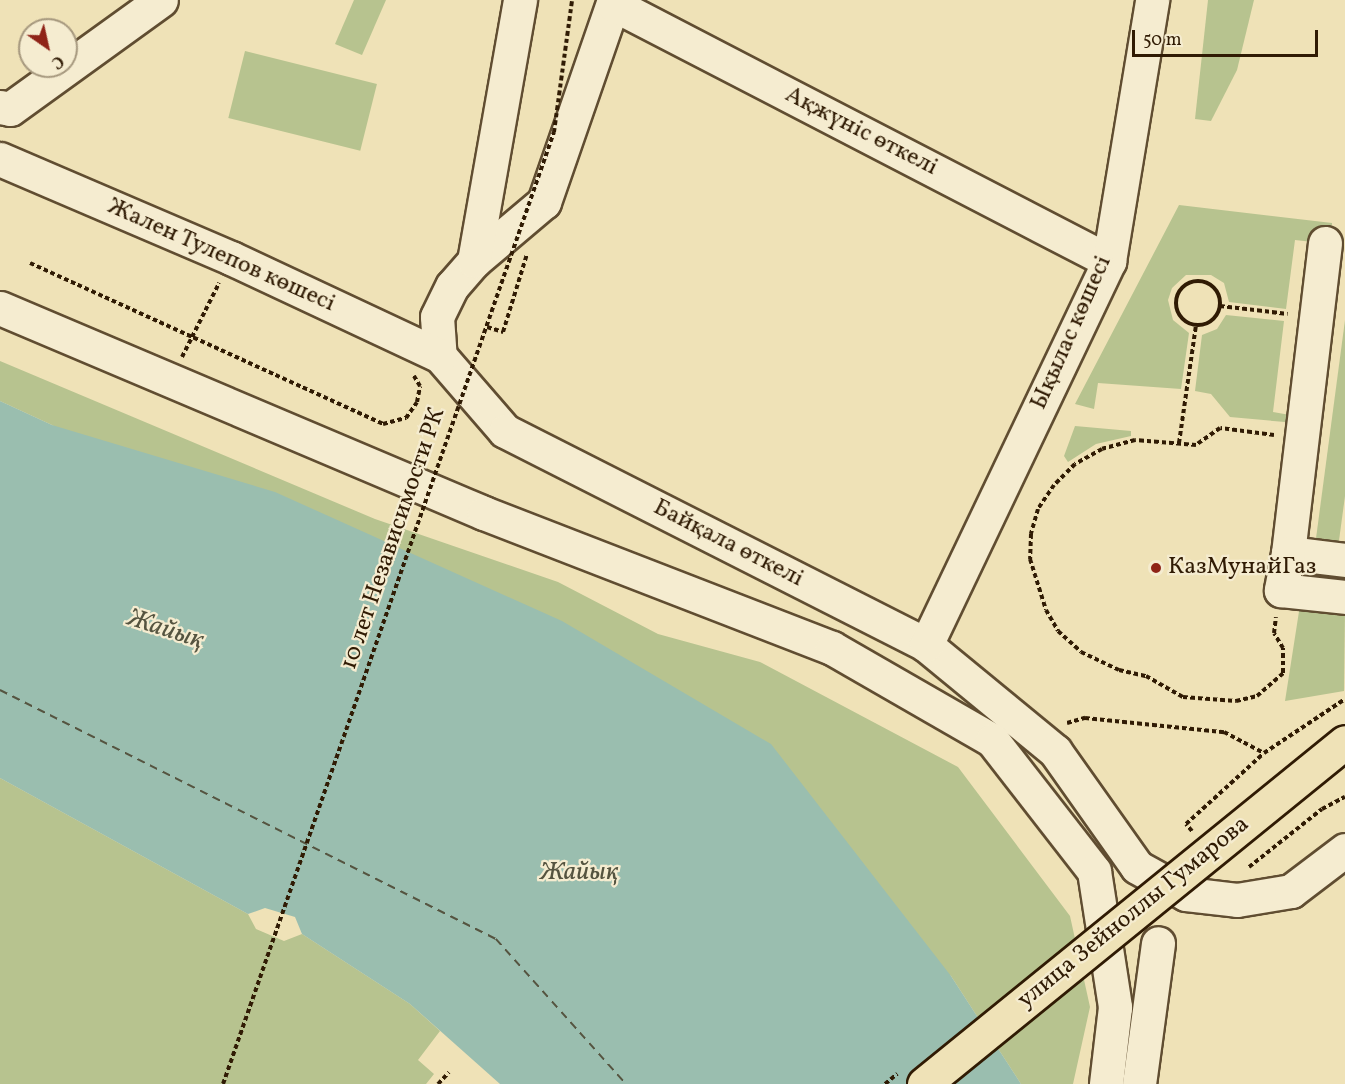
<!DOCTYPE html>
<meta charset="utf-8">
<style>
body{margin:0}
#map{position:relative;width:1345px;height:1084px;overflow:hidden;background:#efe2b7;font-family:Vollkorn,serif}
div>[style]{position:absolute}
.green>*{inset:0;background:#b7c38f;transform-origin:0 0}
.water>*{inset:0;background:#9abeaf}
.ferry>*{height:1.5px;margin-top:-0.75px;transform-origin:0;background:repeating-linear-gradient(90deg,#555440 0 8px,transparent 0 14px)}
.path>*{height:4px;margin-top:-2px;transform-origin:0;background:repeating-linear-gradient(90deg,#301b04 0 4.5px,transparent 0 7.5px)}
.path>.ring{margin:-2px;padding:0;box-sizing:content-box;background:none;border:4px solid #301b04;border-radius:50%}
.roads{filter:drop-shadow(2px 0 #604d31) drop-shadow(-2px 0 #604d31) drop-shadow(0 2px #604d31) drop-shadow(0 -2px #604d31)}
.minor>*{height:33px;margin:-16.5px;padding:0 16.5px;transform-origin:16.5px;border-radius:16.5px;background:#f5ecd0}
.path-bridge>*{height:4px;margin-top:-2px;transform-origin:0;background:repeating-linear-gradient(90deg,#301b04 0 4.5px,transparent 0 7.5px)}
.bridges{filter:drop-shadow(2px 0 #301b04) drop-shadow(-2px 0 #301b04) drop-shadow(0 2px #301b04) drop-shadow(0 -2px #301b04)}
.major-bridge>*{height:33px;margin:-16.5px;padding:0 16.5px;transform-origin:16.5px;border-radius:16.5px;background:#efe2b7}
.dots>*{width:16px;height:16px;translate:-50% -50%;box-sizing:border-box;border:3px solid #f5ecd0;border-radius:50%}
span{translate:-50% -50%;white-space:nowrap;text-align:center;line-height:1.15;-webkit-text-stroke:4.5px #f5ecd0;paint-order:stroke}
.street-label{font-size:24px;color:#301b04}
.poi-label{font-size:24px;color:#301b04}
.left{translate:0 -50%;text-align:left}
.water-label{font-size:26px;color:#555440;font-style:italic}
.north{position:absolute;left:18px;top:18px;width:60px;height:60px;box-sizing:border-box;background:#f5ecd0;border:2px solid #a6987e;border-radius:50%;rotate:146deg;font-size:16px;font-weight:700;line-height:24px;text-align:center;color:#301b04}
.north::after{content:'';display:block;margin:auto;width:21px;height:27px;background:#8f2418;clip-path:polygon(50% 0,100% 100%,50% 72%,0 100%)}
.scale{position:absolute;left:1132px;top:30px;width:186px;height:27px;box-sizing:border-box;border:3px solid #301b04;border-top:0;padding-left:8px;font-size:18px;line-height:21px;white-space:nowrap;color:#301b04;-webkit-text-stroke:4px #f5ecd0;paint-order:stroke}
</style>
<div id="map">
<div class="green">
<i style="clip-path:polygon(354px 0,386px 0,362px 55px,335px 44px)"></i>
<i style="clip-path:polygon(1208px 0,1254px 0,1237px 70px,1211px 121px,1195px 119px)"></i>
<i style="left:245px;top:51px;width:136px;height:69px;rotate:14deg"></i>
<i style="clip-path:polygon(1179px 205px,1332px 223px,1331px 244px,1295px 240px,1286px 309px,1229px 302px,1224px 283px,1211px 275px,1186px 275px,1172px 288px,1168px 300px,1173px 320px,1189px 333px,1181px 389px,1098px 383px,1094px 409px,1075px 404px)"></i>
<i style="clip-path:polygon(1226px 315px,1284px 321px,1273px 412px,1290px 415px,1285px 422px,1230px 417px,1211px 394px,1195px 391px,1202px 335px,1217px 329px)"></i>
<i style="clip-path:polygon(1345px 320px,1345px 496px,1338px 548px,1315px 546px)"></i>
<i style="clip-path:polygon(0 361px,375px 519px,558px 582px,658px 634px,760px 662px,958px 767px,1070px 916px,1090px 1007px,1073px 1084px,1021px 1084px,951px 976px,52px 425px,0 401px)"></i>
<i style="clip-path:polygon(1075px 426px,1131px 431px,1131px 436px,1096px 444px,1068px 462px,1064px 456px)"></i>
<i style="clip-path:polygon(1300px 605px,1345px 610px,1344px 691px,1285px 701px)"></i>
<i style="clip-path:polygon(0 778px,248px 914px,256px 929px,284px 941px,302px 934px,410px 1004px,440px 1031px,418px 1060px,434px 1074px,426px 1084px,0 1084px)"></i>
</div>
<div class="water">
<i style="clip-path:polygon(0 401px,52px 425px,275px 492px,562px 621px,771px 744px,951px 976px,1021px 1084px,500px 1084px,410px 1004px,302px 934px,295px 917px,265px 908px,248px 914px,0 778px)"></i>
</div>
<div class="ferry">
<i style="left:0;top:690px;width:555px;rotate:26.66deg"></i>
<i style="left:496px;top:939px;width:195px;rotate:48.1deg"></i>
</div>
<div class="path">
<i style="left:30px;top:263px;width:388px;rotate:24.5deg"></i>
<i style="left:383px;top:424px;width:24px;rotate:-15deg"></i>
<i style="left:406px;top:418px;width:19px;rotate:-55deg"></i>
<i style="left:417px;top:402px;width:16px;rotate:-79deg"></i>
<i style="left:420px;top:386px;width:12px;rotate:-121deg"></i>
<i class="ring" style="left:1176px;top:281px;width:40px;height:40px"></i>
<i style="left:1220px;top:306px;width:68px;rotate:6.7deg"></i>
<i style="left:487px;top:327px;width:17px;rotate:17deg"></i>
<i style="left:503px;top:332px;width:82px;rotate:-72.9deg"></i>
<i style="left:182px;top:357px;width:83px;rotate:-63.4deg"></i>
<i style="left:1274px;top:435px;width:54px;rotate:-172.6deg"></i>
<i style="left:1220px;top:428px;width:29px;rotate:145deg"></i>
<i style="left:1196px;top:445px;width:61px;rotate:-175.3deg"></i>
<i style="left:1135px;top:440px;width:34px;rotate:165deg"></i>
<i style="left:1102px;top:449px;width:31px;rotate:151deg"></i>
<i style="left:1075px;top:464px;width:30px;rotate:135deg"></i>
<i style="left:1054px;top:485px;width:29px;rotate:124deg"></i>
<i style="left:1038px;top:509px;width:26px;rotate:106deg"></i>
<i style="left:1031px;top:534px;width:25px;rotate:92deg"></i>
<i style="left:1030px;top:559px;width:53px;rotate:72.6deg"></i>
<i style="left:1046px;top:610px;width:24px;rotate:60deg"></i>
<i style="left:1058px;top:631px;width:31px;rotate:42deg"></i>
<i style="left:1081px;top:652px;width:42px;rotate:25.3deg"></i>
<i style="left:1119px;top:670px;width:28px;rotate:13deg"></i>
<i style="left:1146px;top:676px;width:43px;rotate:29.6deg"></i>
<i style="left:1183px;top:697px;width:53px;rotate:4.3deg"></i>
<i style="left:1236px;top:701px;width:22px;rotate:-13deg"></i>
<i style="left:1257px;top:696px;width:35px;rotate:-41deg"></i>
<i style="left:1283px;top:673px;width:25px;rotate:-90deg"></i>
<i style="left:1283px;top:648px;width:17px;rotate:-121deg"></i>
<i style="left:1274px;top:633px;width:16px;rotate:-83deg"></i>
<i style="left:1179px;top:443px;width:119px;rotate:-81.8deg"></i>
<i style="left:1067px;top:723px;width:19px;rotate:-16deg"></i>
<i style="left:1085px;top:718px;width:140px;rotate:5.8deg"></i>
<i style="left:1224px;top:732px;width:45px;rotate:27.7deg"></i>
<i style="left:1192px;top:831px;width:9px;rotate:-131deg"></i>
<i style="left:1186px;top:824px;width:105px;rotate:-42.3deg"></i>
<i style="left:1264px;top:753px;width:97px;rotate:-33.7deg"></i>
<i style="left:1249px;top:867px;width:93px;rotate:-38.5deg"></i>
<i style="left:1322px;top:809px;width:26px;rotate:-28deg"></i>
<i style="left:438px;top:1084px;width:16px;rotate:-47deg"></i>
</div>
<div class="roads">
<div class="minor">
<i style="left:614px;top:0;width:214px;rotate:109.1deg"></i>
<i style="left:544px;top:202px;width:92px;rotate:139.9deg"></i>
<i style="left:474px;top:261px;width:33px;rotate:131deg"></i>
<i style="left:452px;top:286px;width:34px;rotate:116deg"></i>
<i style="left:437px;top:317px;width:39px;rotate:86deg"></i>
<i style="left:440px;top:356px;width:99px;rotate:49.1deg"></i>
<i style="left:505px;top:431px;width:472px;rotate:26.9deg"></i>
<i style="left:926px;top:645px;width:167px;rotate:39.4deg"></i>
<i style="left:1055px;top:751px;width:142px;rotate:54.7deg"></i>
<i style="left:1137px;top:867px;width:56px;rotate:28.9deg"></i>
<i style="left:1186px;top:894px;width:51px;rotate:6.7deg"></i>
<i style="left:1237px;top:900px;width:55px;rotate:-9.5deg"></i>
<i style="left:1291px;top:891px;width:68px;rotate:-37.2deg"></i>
<i style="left:613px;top:4px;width:559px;rotate:27.39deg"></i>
<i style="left:0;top:107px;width:10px;rotate:11deg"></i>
<i style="left:10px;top:109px;width:186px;rotate:-35.8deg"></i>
<i style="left:0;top:159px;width:251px;rotate:23.2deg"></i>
<i style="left:231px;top:258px;width:231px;rotate:25.1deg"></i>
<i style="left:1325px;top:243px;width:312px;rotate:96.8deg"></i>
<i style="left:1288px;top:553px;width:57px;rotate:7deg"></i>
<i style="left:474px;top:261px;width:265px;rotate:-80deg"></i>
<i style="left:0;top:308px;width:526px;rotate:22.96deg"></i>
<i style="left:484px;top:513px;width:373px;rotate:21.2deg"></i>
<i style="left:832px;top:648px;width:185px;rotate:29.9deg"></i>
<i style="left:992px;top:740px;width:166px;rotate:52.1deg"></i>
<i style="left:1094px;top:871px;width:138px;rotate:81.2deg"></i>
<i style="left:1115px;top:1007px;width:78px;rotate:96.7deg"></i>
<i style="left:1288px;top:553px;width:38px;rotate:101deg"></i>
<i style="left:1281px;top:590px;width:64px;rotate:6.2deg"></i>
<i style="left:926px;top:645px;width:425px;rotate:-64.5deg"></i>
<i style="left:1109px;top:261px;width:265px;rotate:-80.6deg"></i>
<i style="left:1139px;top:1084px;width:142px;rotate:-82.3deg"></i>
</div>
</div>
<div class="path-bridge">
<i style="left:223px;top:1084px;width:1008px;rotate:-70.83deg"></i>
<i style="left:554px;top:132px;width:133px;rotate:-82.2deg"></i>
<i style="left:885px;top:1084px;width:16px;rotate:-40deg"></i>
</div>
<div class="bridges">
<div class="major-bridge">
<i style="left:924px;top:1084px;width:542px;rotate:-39.09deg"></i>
</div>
</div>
<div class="dots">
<i style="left:1156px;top:568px;background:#8f2418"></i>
</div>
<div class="street-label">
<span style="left:861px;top:132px;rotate:27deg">Ақжүніс өткелі</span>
<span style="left:221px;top:256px;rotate:24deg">Жален Тулепов көшесі</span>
<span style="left:1072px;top:333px;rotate:-66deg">Ықылас көшесі</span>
<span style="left:394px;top:539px;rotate:-71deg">10 лет Независимости РК</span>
<span style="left:728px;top:544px;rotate:27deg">Байқала өткелі</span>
<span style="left:1134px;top:913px;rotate:-39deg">улица Зейноллы Гумарова</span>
</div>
<div class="poi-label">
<span class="left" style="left:1168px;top:568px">КазМунайГаз</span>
</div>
<div class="water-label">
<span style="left:165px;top:630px;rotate:18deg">Жайық</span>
<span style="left:579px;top:873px">Жайық</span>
</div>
<div class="north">С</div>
<div class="scale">50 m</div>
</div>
